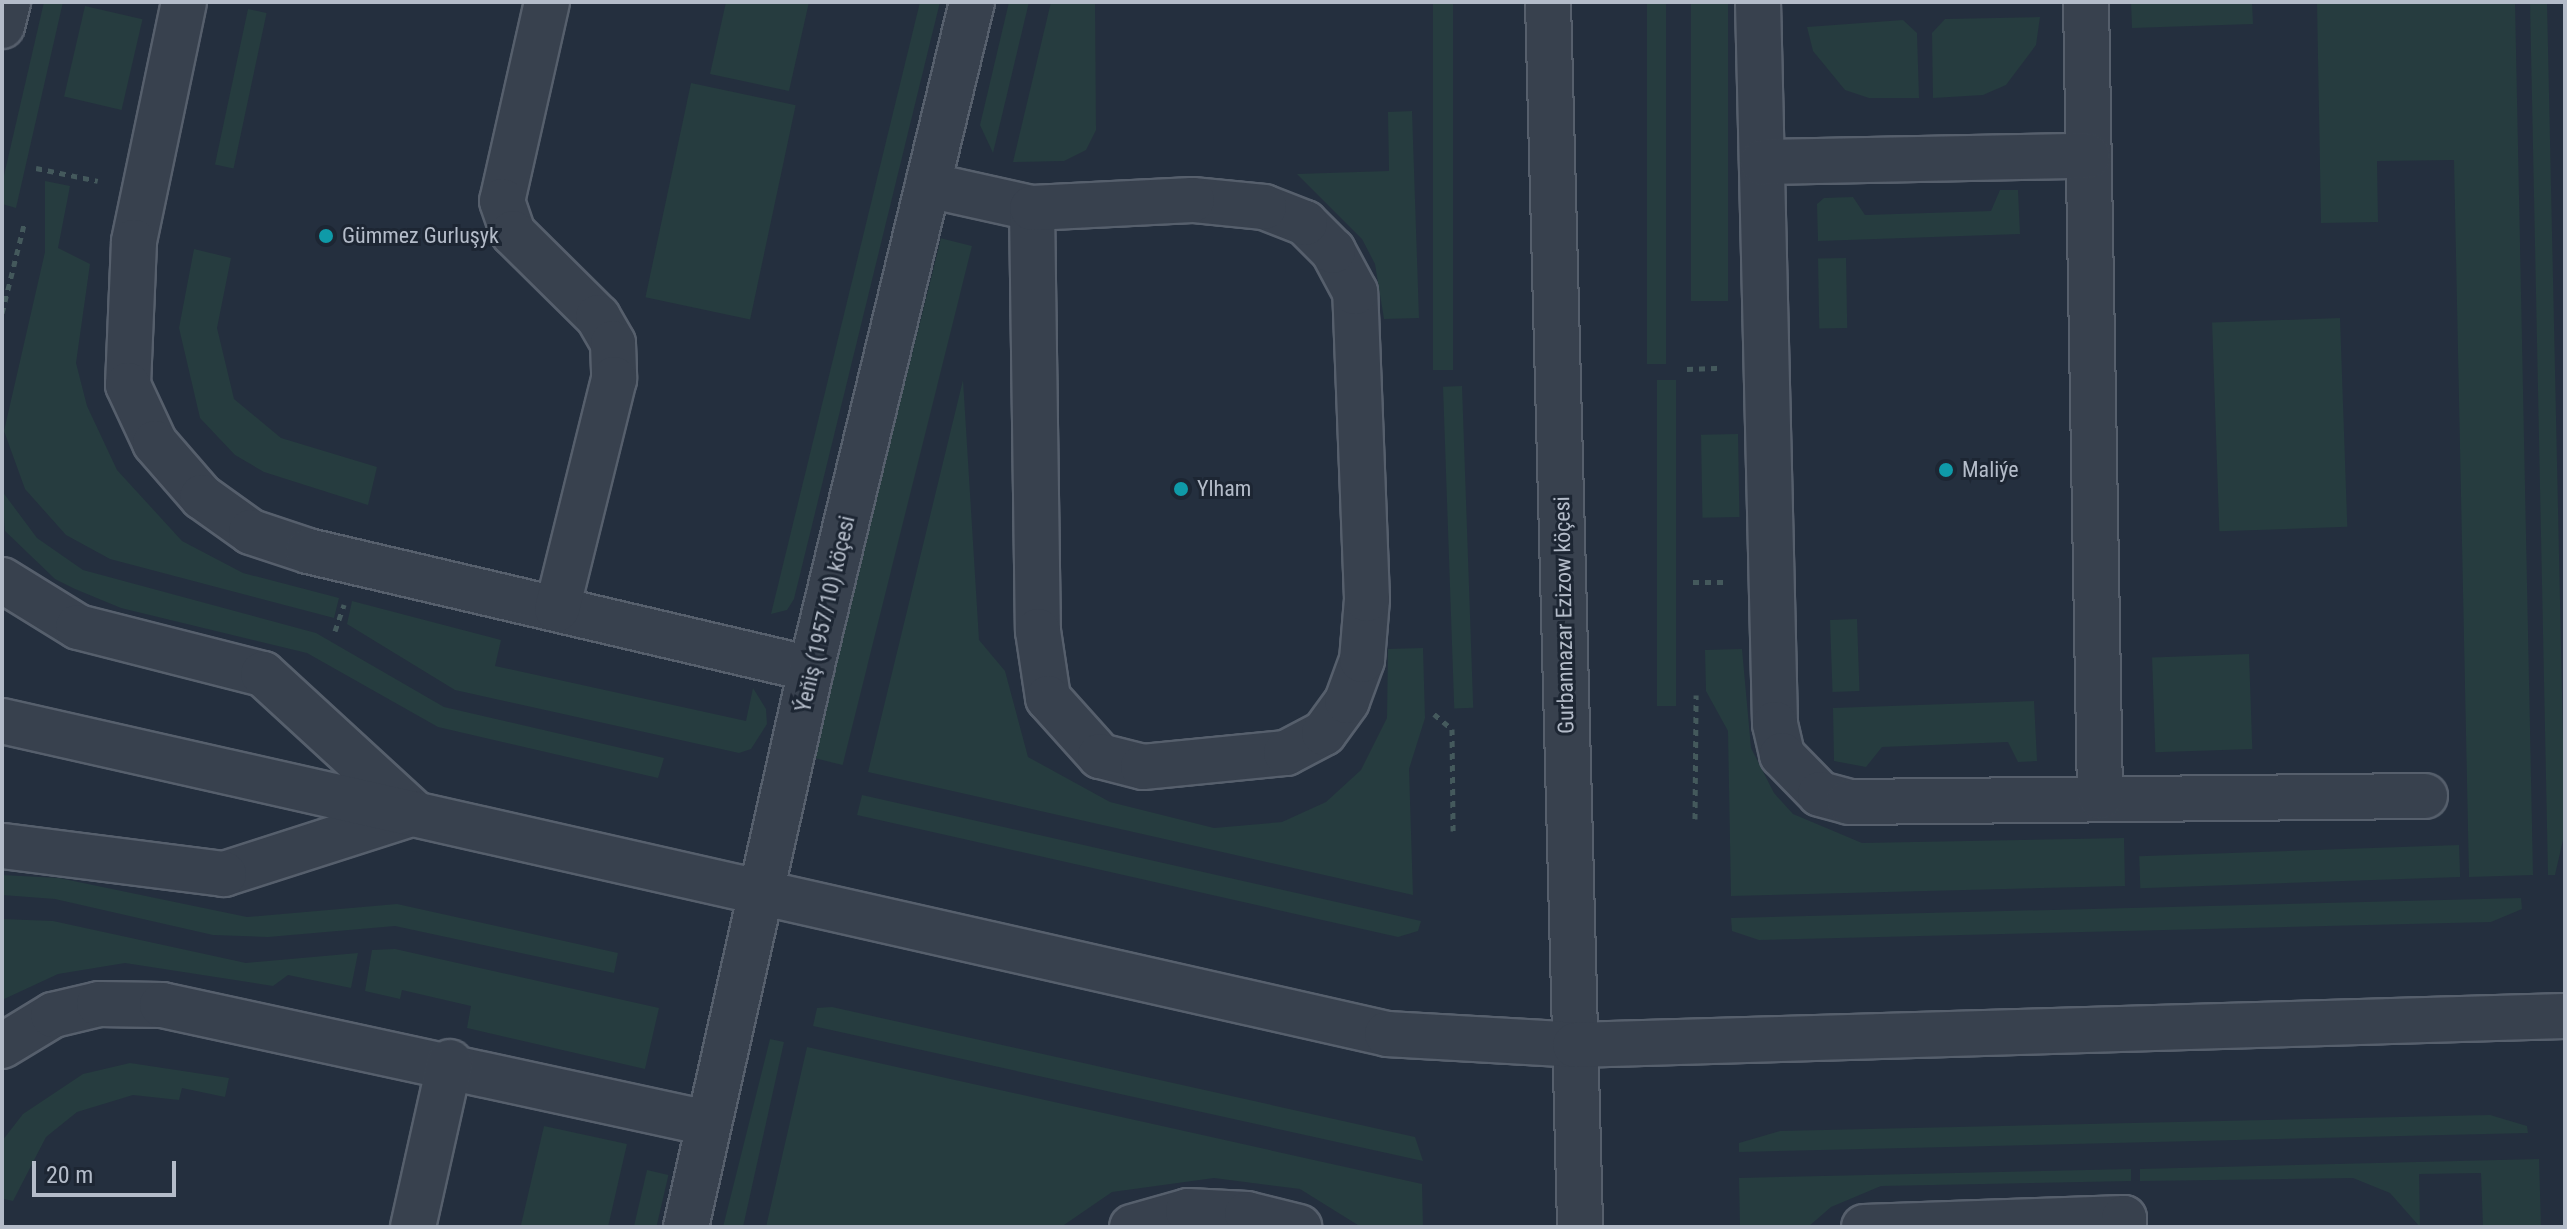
<!DOCTYPE html>
<meta charset="utf-8">
<style>
body{margin:0}
#map{position:relative;width:2567px;height:1229px;overflow:hidden;background:#242f3e;font-family:"Roboto Condensed",sans-serif}
div>[style]{position:absolute}
.green>*{inset:0;background:#263c3f;transform-origin:0 0}
.path>*{height:5px;margin-top:-2.5px;transform-origin:0;background:repeating-linear-gradient(90deg,#44595c 0 6px,transparent 0 12px)}
.roads{filter:drop-shadow(2px 0 #565f6c) drop-shadow(-2px 0 #565f6c) drop-shadow(0 2px #565f6c) drop-shadow(0 -2px #565f6c)}
.minor>*{height:44px;margin:-22px;padding:0 22px;transform-origin:22px;border-radius:22px;background:#38414e}
.dots>*{width:22px;height:22px;translate:-50% -50%;box-sizing:border-box;border:4px solid #1d2633;border-radius:50%}
span{translate:-50% -50%;white-space:nowrap;text-align:center;line-height:1.15;-webkit-text-stroke:6px #1d2633;paint-order:stroke}
.poi-label{font-size:22px;color:#b4bcc9}
.left{translate:0 -50%;text-align:left}
.street-label{font-size:22px;color:#b4bcc9}
.frame{position:absolute;inset:0;border:4px solid #b4bcc9;pointer-events:none}
.scale{position:absolute;left:32px;top:1161px;width:144px;height:36px;box-sizing:border-box;border:4px solid #b4bcc9;border-top:0;padding-left:10px;font-size:24px;line-height:28px;white-space:nowrap;color:#b4bcc9;-webkit-text-stroke:6px #1d2633;paint-order:stroke}
</style>
<div id="map">
<div class="green">
<i style="clip-path:polygon(44px 2px,63px 2px,16px 208px,2px 204px,2px 184px)"></i>
<i style="clip-path:polygon(726px 2px,809px 2px,789px 91px,710px 74px)"></i>
<i style="clip-path:polygon(920px 2px,940px 2px,794px 599px,787px 610px,771px 614px)"></i>
<i style="clip-path:polygon(1009px 2px,1029px 2px,993px 153px,980px 125px)"></i>
<i style="clip-path:polygon(1051px 2px,1095px 2px,1096px 130px,1086px 150px,1064px 161px,1013px 162px)"></i>
<i style="left:1433px;top:2px;width:20px;height:368px"></i>
<i style="left:1647px;top:2px;width:19px;height:362px"></i>
<i style="left:1691px;top:2px;width:37px;height:299px"></i>
<i style="clip-path:polygon(2131px 2px,2252px 2px,2253px 24px,2132px 28px)"></i>
<i style="clip-path:polygon(2317px 2px,2515px 2px,2533px 875px,2469px 877px,2454px 160px,2377px 161px,2378px 222px,2321px 223px)"></i>
<i style="clip-path:polygon(2530px 2px,2547px 2px,2565px 831px,2555px 875px,2548px 875px)"></i>
<i style="left:85px;top:6px;width:59px;height:93px;rotate:13deg"></i>
<i style="left:248px;top:9px;width:19px;height:159px;rotate:12deg"></i>
<i style="clip-path:polygon(2040px 17px,2036px 45px,2006px 85px,1983px 95px,1933px 98px,1932px 33px,1945px 19px)"></i>
<i style="clip-path:polygon(1903px 20px,1917px 33px,1919px 98px,1869px 98px,1845px 90px,1813px 51px,1807px 27px)"></i>
<i style="left:691px;top:83px;width:107px;height:219px;rotate:12deg"></i>
<i style="clip-path:polygon(1412px 111px,1419px 318px,1384px 319px,1375px 264px,1362px 239px,1297px 174px,1389px 171px,1388px 112px)"></i>
<i style="clip-path:polygon(45px 181px,70px 186px,58px 248px,90px 264px,76px 363px,87px 406px,117px 470px,182px 541px,243px 573px,339px 598px,334px 618px,110px 559px,66px 535px,25px 489px,4px 431px,45px 252px)"></i>
<i style="clip-path:polygon(2000px 190px,2018px 190px,2020px 234px,1818px 241px,1817px 204px,1824px 198px,1853px 197px,1865px 215px,1991px 211px)"></i>
<i style="left:972px;top:246px;width:535px;height:32px;rotate:104deg"></i>
<i style="clip-path:polygon(194px 249px,231px 258px,217px 328px,234px 399px,281px 438px,377px 467px,368px 505px,264px 472px,235px 455px,200px 418px,179px 328px)"></i>
<i style="left:1846px;top:258px;width:70px;height:28px;rotate:89deg"></i>
<i style="left:2340px;top:318px;width:209px;height:128px;rotate:88deg"></i>
<i style="clip-path:polygon(963px 380px,979px 640px,1005px 671px,1028px 757px,1110px 802px,1214px 828px,1282px 822px,1326px 802px,1361px 770px,1387px 718px,1388px 649px,1423px 648px,1425px 718px,1409px 769px,1413px 895px,868px 772px)"></i>
<i style="left:1657px;top:380px;width:19px;height:326px"></i>
<i style="left:1462px;top:386px;width:322px;height:19px;rotate:88deg"></i>
<i style="left:1738px;top:434px;width:83px;height:37px;rotate:89deg"></i>
<i style="clip-path:polygon(2px 491px,37px 538px,83px 570px,316px 633px,444px 707px,664px 758px,658px 778px,438px 727px,307px 653px,121px 608px,75px 589px,55px 579px,5px 531px)"></i>
<i style="clip-path:polygon(352px 601px,501px 640px,495px 666px,746px 721px,753px 688px,766px 709px,767px 724px,751px 749px,739px 753px,455px 690px,347px 624px)"></i>
<i style="left:1857px;top:619px;width:72px;height:27px;rotate:88deg"></i>
<i style="clip-path:polygon(1742px 649px,1751px 748px,1774px 793px,1793px 814px,1862px 843px,2124px 838px,2125px 886px,1731px 896px,1728px 731px,1706px 691px,1705px 650px)"></i>
<i style="left:2249px;top:654px;width:95px;height:97px;rotate:88deg"></i>
<i style="clip-path:polygon(2034px 701px,2037px 761px,2018px 762px,2008px 742px,1882px 747px,1866px 767px,1834px 761px,1833px 708px)"></i>
<i style="clip-path:polygon(862px 795px,1421px 921px,1418px 931px,1398px 937px,857px 815px)"></i>
<i style="left:2459px;top:845px;width:32px;height:320px;rotate:88deg"></i>
<i style="clip-path:polygon(2px 875px,59px 878px,247px 917px,397px 904px,618px 953px,614px 973px,395px 926px,268px 937px,213px 935px,55px 899px,2px 895px)"></i>
<i style="clip-path:polygon(2521px 898px,2522px 909px,2491px 922px,1759px 940px,1732px 931px,1731px 918px)"></i>
<i style="clip-path:polygon(2px 919px,53px 921px,246px 963px,358px 953px,351px 988px,288px 975px,273px 986px,125px 963px,58px 974px,2px 1000px)"></i>
<i style="clip-path:polygon(395px 949px,659px 1008px,645px 1069px,467px 1028px,471px 1006px,402px 990px,400px 999px,365px 991px,372px 950px)"></i>
<i style="clip-path:polygon(832px 1007px,1415px 1137px,1423px 1161px,813px 1026px,817px 1008px)"></i>
<i style="clip-path:polygon(770px 1039px,784px 1042px,743px 1227px,723px 1227px)"></i>
<i style="clip-path:polygon(807px 1047px,1422px 1184px,1423px 1227px,1361px 1227px,1300px 1189px,1214px 1178px,1112px 1192px,1061px 1227px,766px 1227px)"></i>
<i style="clip-path:polygon(130px 1063px,229px 1078px,225px 1097px,182px 1088px,179px 1100px,133px 1095px,77px 1112px,46px 1137px,13px 1201px,4px 1199px,2px 1208px,2px 1141px,23px 1114px,83px 1074px)"></i>
<i style="clip-path:polygon(2490px 1115px,2527px 1126px,2528px 1133px,1739px 1152px,1739px 1143px,1780px 1131px)"></i>
<i style="clip-path:polygon(544px 1126px,627px 1144px,608px 1227px,521px 1225px)"></i>
<i style="clip-path:polygon(2539px 1159px,2541px 1227px,2483px 1227px,2481px 1173px,2419px 1174px,2420px 1227px,2390px 1193px,2353px 1178px,2140px 1181px,2140px 1169px)"></i>
<i style="clip-path:polygon(2131px 1169px,2131px 1181px,1881px 1186px,1831px 1207px,1808px 1227px,1740px 1227px,1739px 1178px)"></i>
<i style="left:647px;top:1170px;width:22px;height:58px;rotate:13deg"></i>
</div>
<div class="path">
<i style="left:36px;top:168px;width:63px;rotate:11.8deg"></i>
<i style="left:2px;top:313px;width:91px;rotate:-76deg"></i>
<i style="left:1687px;top:369px;width:35px;rotate:-2deg"></i>
<i style="left:1693px;top:582px;width:31px"></i>
<i style="left:335px;top:631px;width:28px;rotate:-71deg"></i>
<i style="left:1434px;top:714px;width:23px;rotate:40deg"></i>
<i style="left:1452px;top:729px;width:102px;rotate:89.4deg"></i>
<i style="left:1695px;top:819px;width:124px;rotate:-89.5deg"></i>
</div>
<div class="roads">
<div class="minor">
<i style="left:184px;top:2px;width:245px;rotate:101.8deg"></i>
<i style="left:134px;top:242px;width:143px;rotate:92.4deg"></i>
<i style="left:128px;top:385px;width:64px;rotate:65deg"></i>
<i style="left:155px;top:443px;width:72px;rotate:49deg"></i>
<i style="left:202px;top:497px;width:60px;rotate:35.5deg"></i>
<i style="left:251px;top:532px;width:60px;rotate:18.4deg"></i>
<i style="left:308px;top:551px;width:517px;rotate:13.2deg"></i>
<i style="left:547px;top:2px;width:204px;rotate:102.7deg"></i>
<i style="left:502px;top:201px;width:34px;rotate:71deg"></i>
<i style="left:513px;top:233px;width:120px;rotate:44.7deg"></i>
<i style="left:598px;top:317px;width:30px;rotate:60deg"></i>
<i style="left:613px;top:343px;width:36px;rotate:88deg"></i>
<i style="left:614px;top:379px;width:237px;rotate:103.9deg"></i>
<i style="left:1548px;top:2px;width:1225px;rotate:88.5deg"></i>
<i style="left:1758px;top:2px;width:722px;rotate:88.65deg"></i>
<i style="left:1775px;top:724px;width:32px;rotate:77deg"></i>
<i style="left:1782px;top:755px;width:54px;rotate:45.7deg"></i>
<i style="left:1820px;top:794px;width:30px;rotate:15deg"></i>
<i style="left:1849px;top:802px;width:576px;rotate:-0.6deg"></i>
<i style="left:2086px;top:2px;width:795px;rotate:88.99deg"></i>
<i style="left:2px;top:26px;width:25px;rotate:-76deg"></i>
<i style="left:1762px;top:162px;width:326px;rotate:-1.1deg"></i>
<i style="left:928px;top:185px;width:107px;rotate:12.5deg"></i>
<i style="left:1032px;top:208px;width:423px;rotate:89.2deg"></i>
<i style="left:1038px;top:631px;width:68px;rotate:81.5deg"></i>
<i style="left:1048px;top:698px;width:78px;rotate:48.1deg"></i>
<i style="left:1100px;top:756px;width:44px;rotate:14.3deg"></i>
<i style="left:1143px;top:767px;width:144px;rotate:-5.6deg"></i>
<i style="left:1286px;top:753px;width:43px;rotate:-27.8deg"></i>
<i style="left:1324px;top:733px;width:39px;rotate:-54deg"></i>
<i style="left:1347px;top:701px;width:44px;rotate:-69.9deg"></i>
<i style="left:1362px;top:660px;width:61px;rotate:-85.3deg"></i>
<i style="left:1367px;top:599px;width:307px;rotate:-92.2deg"></i>
<i style="left:1355px;top:292px;width:47px;rotate:-118.2deg"></i>
<i style="left:1333px;top:251px;width:40px;rotate:-135deg"></i>
<i style="left:1305px;top:223px;width:44px;rotate:-158.7deg"></i>
<i style="left:1264px;top:207px;width:72px;rotate:-174.4deg"></i>
<i style="left:1192px;top:200px;width:160px;rotate:177.1deg"></i>
<i style="left:2px;top:580px;width:89px;rotate:31.7deg"></i>
<i style="left:78px;top:627px;width:191px;rotate:14.3deg"></i>
<i style="left:263px;top:674px;width:205px;rotate:42.6deg"></i>
<i style="left:414px;top:813px;width:200px;rotate:162.2deg"></i>
<i style="left:224px;top:874px;width:224px;rotate:-172.8deg"></i>
<i style="left:2px;top:721px;width:1420px;rotate:12.73deg"></i>
<i style="left:1387px;top:1034px;width:188px;rotate:3.3deg"></i>
<i style="left:1575px;top:1045px;width:990px;rotate:-1.68deg"></i>
<i style="left:2px;top:1046px;width:60px;rotate:-31.3deg"></i>
<i style="left:53px;top:1015px;width:47px;rotate:-13.4deg"></i>
<i style="left:99px;top:1004px;width:63px;rotate:0.9deg"></i>
<i style="left:162px;top:1005px;width:559px;rotate:12.2deg"></i>
<i style="left:413px;top:1227px;width:169px;rotate:-77.4deg"></i>
<i style="left:686px;top:1227px;width:572px;rotate:-77.37deg"></i>
<i style="left:811px;top:669px;width:686px;rotate:-76.43deg"></i>
<i style="left:1132px;top:1227px;width:58px;rotate:-15.9deg"></i>
<i style="left:1188px;top:1211px;width:59px;rotate:2.9deg"></i>
<i style="left:1247px;top:1214px;width:54px;rotate:14deg"></i>
<i style="left:1864px;top:1227px;width:260px;rotate:-2deg"></i>
<i style="left:2124px;top:1218px;width:9px;rotate:90deg"></i>
</div>
</div>
<div class="dots">
<i style="left:326px;top:236px;background:#0f9aa8"></i>
<i style="left:1946px;top:470px;background:#0f9aa8"></i>
<i style="left:1181px;top:489px;background:#0f9aa8"></i>
</div>
<div class="poi-label">
<span class="left" style="left:342px;top:236px">Gümmez Gurluşyk</span>
<span class="left" style="left:1962px;top:470px">Maliýe</span>
<span class="left" style="left:1197px;top:489px">Ylham</span>
</div>
<div class="street-label">
<span style="left:825px;top:614px;rotate:-77deg">Ýeňiş (1957/10) köçesi</span>
<span style="left:1564px;top:615px;rotate:-91deg">Gurbannazar Ezizow köçesi</span>
</div>
<div class="frame"></div>
<div class="scale">20 m</div>
</div>
